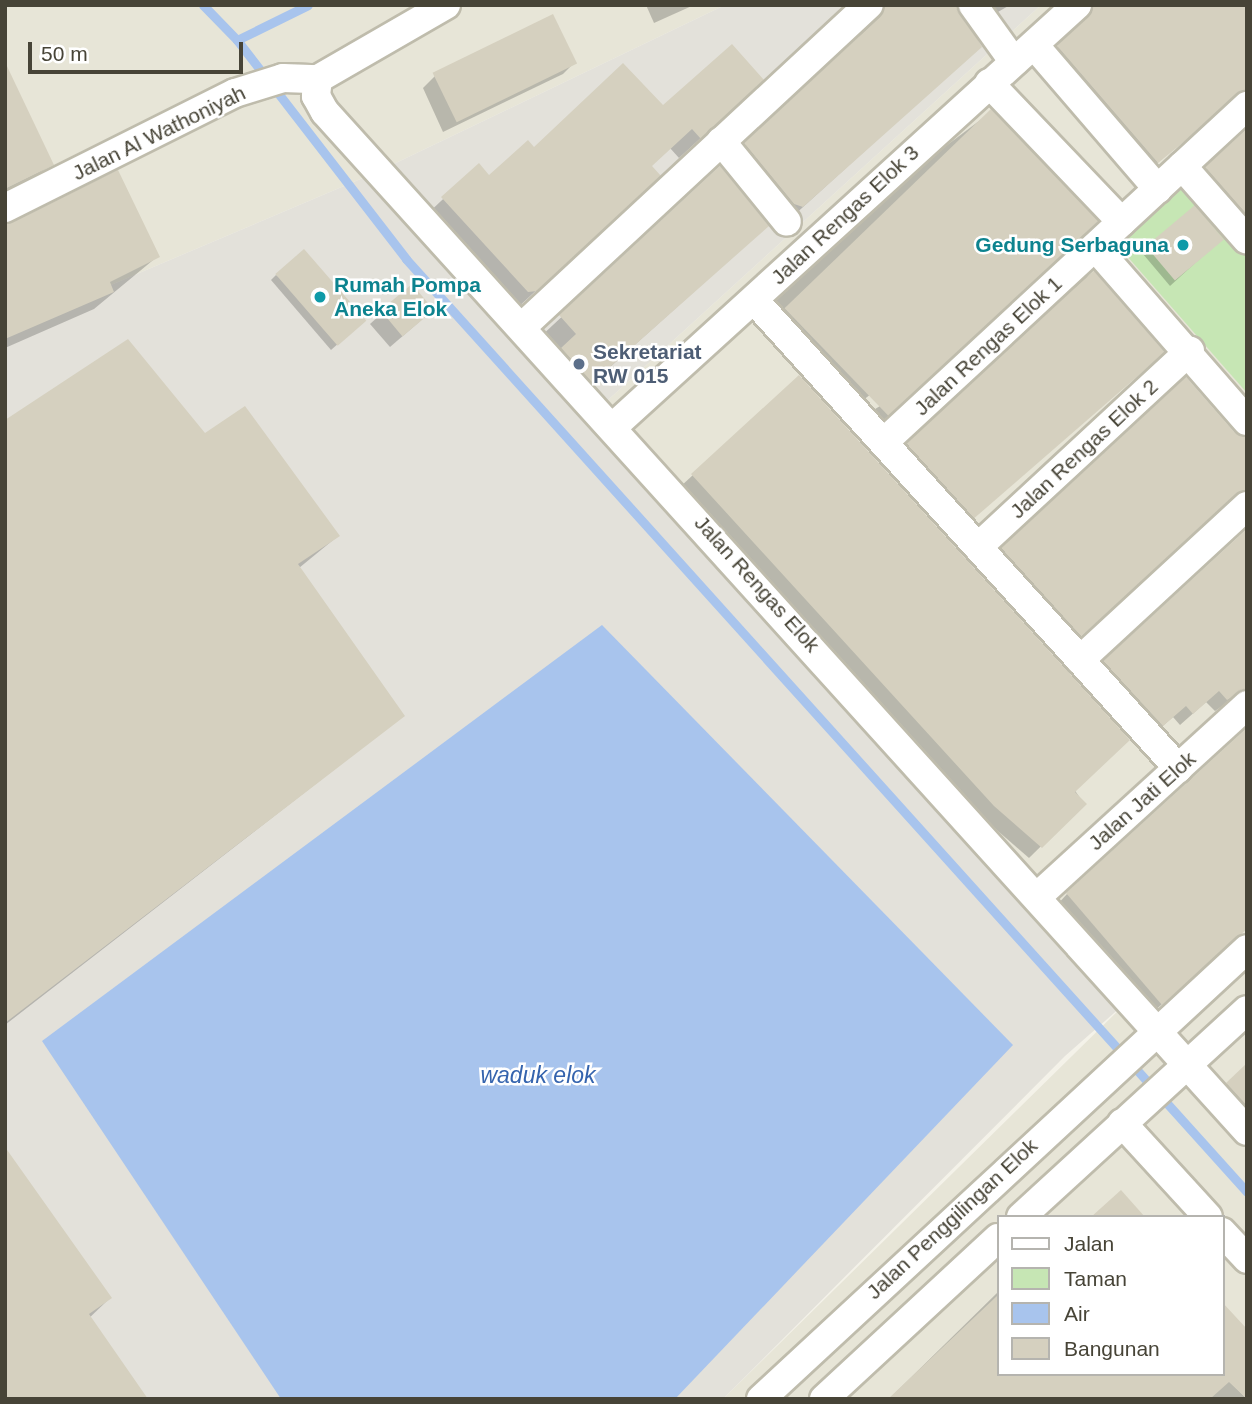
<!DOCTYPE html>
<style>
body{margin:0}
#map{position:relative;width:1252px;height:1404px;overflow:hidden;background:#f4f2e9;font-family:Arial,sans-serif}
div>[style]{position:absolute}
.residential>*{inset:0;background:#e7e5d7}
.industrial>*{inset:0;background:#e3e1da}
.green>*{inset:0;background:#c6e6b4}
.water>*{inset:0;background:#a8c4ed}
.shadow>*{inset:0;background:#0003;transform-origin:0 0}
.stream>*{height:9px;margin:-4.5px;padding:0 4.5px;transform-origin:4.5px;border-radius:4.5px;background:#a8c4ed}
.building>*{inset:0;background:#d5d0bf;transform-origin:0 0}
.roads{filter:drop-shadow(2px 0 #bfbcac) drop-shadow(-2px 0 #bfbcac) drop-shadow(0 2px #bfbcac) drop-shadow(0 -2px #bfbcac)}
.minor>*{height:28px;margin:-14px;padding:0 14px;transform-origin:14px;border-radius:14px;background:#fff}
.dots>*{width:19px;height:19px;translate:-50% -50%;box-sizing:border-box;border:4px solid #fff;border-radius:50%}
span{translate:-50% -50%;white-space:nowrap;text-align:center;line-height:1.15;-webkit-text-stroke:5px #fff;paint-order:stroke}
.street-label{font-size:21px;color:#474437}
.culture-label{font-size:21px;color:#0d838f;font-weight:700}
.right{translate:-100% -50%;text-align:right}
.left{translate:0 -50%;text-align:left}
.service-label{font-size:21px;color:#4e5e75;font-weight:700}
.water-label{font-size:23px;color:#3564ae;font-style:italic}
.frame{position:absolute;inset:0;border:7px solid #474437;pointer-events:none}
.legend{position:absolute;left:997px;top:1215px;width:228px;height:161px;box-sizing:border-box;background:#fff;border:2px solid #b5b4af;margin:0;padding:9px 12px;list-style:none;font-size:21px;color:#474437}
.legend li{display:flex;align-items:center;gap:14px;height:35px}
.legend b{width:35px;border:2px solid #b5b4af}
.scale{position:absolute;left:28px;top:42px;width:215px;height:32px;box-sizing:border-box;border:4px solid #474437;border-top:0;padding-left:9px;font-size:21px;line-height:24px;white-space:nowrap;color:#474437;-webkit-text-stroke:5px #fff;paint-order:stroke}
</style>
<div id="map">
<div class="residential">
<i style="clip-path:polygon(5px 5px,725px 5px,377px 172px,5px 330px)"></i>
<i style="clip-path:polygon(evenodd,1041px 5px,1247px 5px,1247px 1399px,723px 1399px,1130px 999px,597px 410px,1041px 5px,998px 1217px,1222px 1217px,1222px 1374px,998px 1374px,998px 1217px)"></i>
</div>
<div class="industrial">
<i style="clip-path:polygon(725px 5px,1041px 5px,597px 410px,1130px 999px,1065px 1056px,723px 1399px,5px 1399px,5px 330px,377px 172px)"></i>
</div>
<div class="green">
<i style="clip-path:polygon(1178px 175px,1247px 249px,1247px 393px,1112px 239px)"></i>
</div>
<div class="water">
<i style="clip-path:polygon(602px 625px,1013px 1045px,675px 1399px,281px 1399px,42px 1041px)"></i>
</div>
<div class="shadow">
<i style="clip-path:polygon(646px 5px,694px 5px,654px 23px)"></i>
<i style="clip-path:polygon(878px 5px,1010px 5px,972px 27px,966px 21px,980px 46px,780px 228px,772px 225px,724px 166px,859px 39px,862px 21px)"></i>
<i style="clip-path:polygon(1247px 5px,1247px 106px,1222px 105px,1145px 174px,1046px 59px,1077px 30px)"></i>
<i style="clip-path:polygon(575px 62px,563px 74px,443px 132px,423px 88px,435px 76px)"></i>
<i style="clip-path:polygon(5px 66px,52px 164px,5px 197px)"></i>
<i style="clip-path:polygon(741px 101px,679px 158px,670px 148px,650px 167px,638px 196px,514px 311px,422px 219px,478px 166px,489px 178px,534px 149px,662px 108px)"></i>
<i style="left:991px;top:112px;width:153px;height:304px;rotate:53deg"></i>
<i style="clip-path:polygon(1247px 131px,1247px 240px,1194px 181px)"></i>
<i style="clip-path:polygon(720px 169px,767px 226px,569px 404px,540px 372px,554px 358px,538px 339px)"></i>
<i style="clip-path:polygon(5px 222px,13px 225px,158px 256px,94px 309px,5px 348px)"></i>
<i style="clip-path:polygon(1216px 244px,1170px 286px,1143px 254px,1148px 249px)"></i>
<i style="left:1093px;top:273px;width:107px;height:271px;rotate:58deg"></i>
<i style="clip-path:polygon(276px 275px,358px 326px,331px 350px,271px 280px)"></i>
<i style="clip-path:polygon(411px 287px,419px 322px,390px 347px,370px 324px)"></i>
<i style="clip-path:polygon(799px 377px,1084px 804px,1029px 858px,983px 818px,680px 487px)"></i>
<i style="clip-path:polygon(5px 422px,205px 435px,338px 536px,299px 568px,403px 716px,5px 1025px)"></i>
<i style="clip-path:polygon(1234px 434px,1247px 437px,1247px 506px,1222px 505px,1068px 647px,991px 561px,1002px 549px)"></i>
<i style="clip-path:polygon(1247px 531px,1247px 710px,1231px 700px,1215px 711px,1206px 702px,1180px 725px,1173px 717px,1150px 737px,1093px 674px)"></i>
<i style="clip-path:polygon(1067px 894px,1247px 926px,1149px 1016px,1056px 906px)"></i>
<i style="clip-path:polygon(1247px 1066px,1247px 1133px,1214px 1097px)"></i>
<i style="clip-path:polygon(5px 1150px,110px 1298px,5px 1399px)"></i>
<i style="clip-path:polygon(998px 1292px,998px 1374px,1222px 1374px,1247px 1399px,889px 1399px)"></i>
</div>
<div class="stream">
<i style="left:203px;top:5px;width:49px;rotate:45.8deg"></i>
<i style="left:237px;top:40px;width:79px;rotate:-26.2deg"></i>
<i style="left:237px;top:40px;width:277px;rotate:52.3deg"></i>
<i style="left:406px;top:259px;width:1256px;rotate:47.97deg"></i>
</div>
<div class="building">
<i style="clip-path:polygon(885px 5px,957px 5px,982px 47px,803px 207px,794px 204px,744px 143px,880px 17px)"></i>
<i style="clip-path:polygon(1093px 5px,1247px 5px,1247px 90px,1158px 163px,1057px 46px)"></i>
<i style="left:553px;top:14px;width:55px;height:134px;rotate:64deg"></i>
<i style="clip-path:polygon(732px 44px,764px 80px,701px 139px,692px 129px,652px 166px,661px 176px,537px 291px,528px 292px,441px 197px,479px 163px,489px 175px,528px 140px,534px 147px,623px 63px,663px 105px)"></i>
<i style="clip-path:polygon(5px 62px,54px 165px,5px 189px)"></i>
<i style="left:991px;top:109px;width:155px;height:287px;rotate:46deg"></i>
<i style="clip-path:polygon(1247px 129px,1247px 215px,1205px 167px)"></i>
<i style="clip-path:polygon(720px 166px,769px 226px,592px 383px,561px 348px,576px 334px,559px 315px)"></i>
<i style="clip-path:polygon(118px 170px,160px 257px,110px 282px,114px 292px,5px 339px,5px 224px)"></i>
<i style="left:1195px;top:205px;width:45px;height:64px;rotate:50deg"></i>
<i style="left:304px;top:249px;width:95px;height:38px;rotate:49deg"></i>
<i style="left:1094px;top:271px;width:108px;height:255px;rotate:49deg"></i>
<i style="left:412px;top:284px;width:34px;height:41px;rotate:50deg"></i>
<i style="clip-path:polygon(128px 339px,205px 433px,245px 406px,340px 536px,298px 564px,405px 716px,5px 1023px,5px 420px)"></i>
<i style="clip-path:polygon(799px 375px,1130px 740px,1075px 792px,1087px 804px,1042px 848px,994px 806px,691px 474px)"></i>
<i style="clip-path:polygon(1186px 377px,1234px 432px,1247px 437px,1247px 490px,1081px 636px,1001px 548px)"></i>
<i style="clip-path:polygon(1247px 529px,1247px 689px,1227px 700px,1219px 691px,1193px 714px,1186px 706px,1163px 726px,1103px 661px)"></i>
<i style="clip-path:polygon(1247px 728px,1247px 929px,1162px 1005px,1066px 893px)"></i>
<i style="clip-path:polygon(1247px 1063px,1247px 1106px,1226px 1083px)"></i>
<i style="clip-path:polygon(5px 1147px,112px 1298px,89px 1314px,148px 1399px,5px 1399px)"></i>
<i style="clip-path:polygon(1121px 1190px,1145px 1217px,1091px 1217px)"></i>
<i style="clip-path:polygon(998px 1295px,998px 1374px,1222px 1374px,1222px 1302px,1247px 1329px,1247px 1399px,1229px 1382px,1210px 1399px,888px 1399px)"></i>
</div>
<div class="roads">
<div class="minor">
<i style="left:446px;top:5px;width:148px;rotate:150deg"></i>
<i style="left:318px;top:79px;width:17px;rotate:97deg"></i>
<i style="left:316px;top:96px;width:18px;rotate:61deg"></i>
<i style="left:325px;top:112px;width:1374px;rotate:47.86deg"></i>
<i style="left:973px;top:5px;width:70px;rotate:54.3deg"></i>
<i style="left:1034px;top:45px;width:190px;rotate:49.3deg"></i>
<i style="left:989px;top:83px;width:192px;rotate:46.3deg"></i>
<i style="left:721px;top:141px;width:104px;rotate:50.8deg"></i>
<i style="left:1182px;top:166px;width:98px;rotate:48.7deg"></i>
<i style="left:5px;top:208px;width:257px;rotate:-26.6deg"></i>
<i style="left:235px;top:93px;width:50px;rotate:-17.4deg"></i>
<i style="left:283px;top:78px;width:35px;rotate:2deg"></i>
<i style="left:1095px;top:247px;width:231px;rotate:48.9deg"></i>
<i style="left:754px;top:300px;width:632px;rotate:47.82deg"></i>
<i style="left:523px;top:326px;width:472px;rotate:-42.9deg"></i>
<i style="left:614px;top:426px;width:626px;rotate:-42.28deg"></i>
<i style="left:884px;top:442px;width:495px;rotate:-42.8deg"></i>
<i style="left:978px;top:547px;width:289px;rotate:-42.8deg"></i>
<i style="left:1080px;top:660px;width:227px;rotate:-42.7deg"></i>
<i style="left:1038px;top:896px;width:283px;rotate:-42.4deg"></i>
<i style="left:1122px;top:1123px;width:127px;rotate:47.5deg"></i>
<i style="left:1021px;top:1217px;width:306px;rotate:-42.5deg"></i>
<i style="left:1222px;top:1232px;width:37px;rotate:47deg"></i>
<i style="left:761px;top:1399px;width:662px;rotate:-42.8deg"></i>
<i style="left:824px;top:1399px;width:237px;rotate:-42.8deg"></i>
</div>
</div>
<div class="dots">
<i style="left:1183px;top:245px;background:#0f9aa8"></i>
<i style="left:320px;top:297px;background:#0f9aa8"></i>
<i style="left:579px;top:364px;background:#5c6f8a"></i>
</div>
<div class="street-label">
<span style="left:159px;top:133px;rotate:-26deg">Jalan Al Wathoniyah</span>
<span style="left:845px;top:215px;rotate:-43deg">Jalan Rengas Elok 3</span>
<span style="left:988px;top:346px;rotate:-43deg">Jalan Rengas Elok 1</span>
<span style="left:1084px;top:449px;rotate:-43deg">Jalan Rengas Elok 2</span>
<span style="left:757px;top:584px;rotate:48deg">Jalan Rengas Elok</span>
<span style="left:1142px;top:801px;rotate:-42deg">Jalan Jati Elok</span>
<span style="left:952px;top:1219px;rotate:-43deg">Jalan Penggilingan Elok</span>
</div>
<div class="culture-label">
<span class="right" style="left:1169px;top:245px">Gedung Serbaguna</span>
<span class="left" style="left:334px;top:297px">Rumah Pompa<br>Aneka Elok</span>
</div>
<div class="service-label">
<span class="left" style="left:593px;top:364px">Sekretariat<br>RW 015</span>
</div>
<div class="water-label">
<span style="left:538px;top:1075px">waduk elok</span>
</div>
<div class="frame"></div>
<ul class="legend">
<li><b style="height:9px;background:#fff"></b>Jalan</li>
<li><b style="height:19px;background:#c6e6b4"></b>Taman</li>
<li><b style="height:19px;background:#a8c4ed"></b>Air</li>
<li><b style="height:19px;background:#d5d0bf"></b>Bangunan</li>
</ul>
<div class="scale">50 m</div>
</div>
